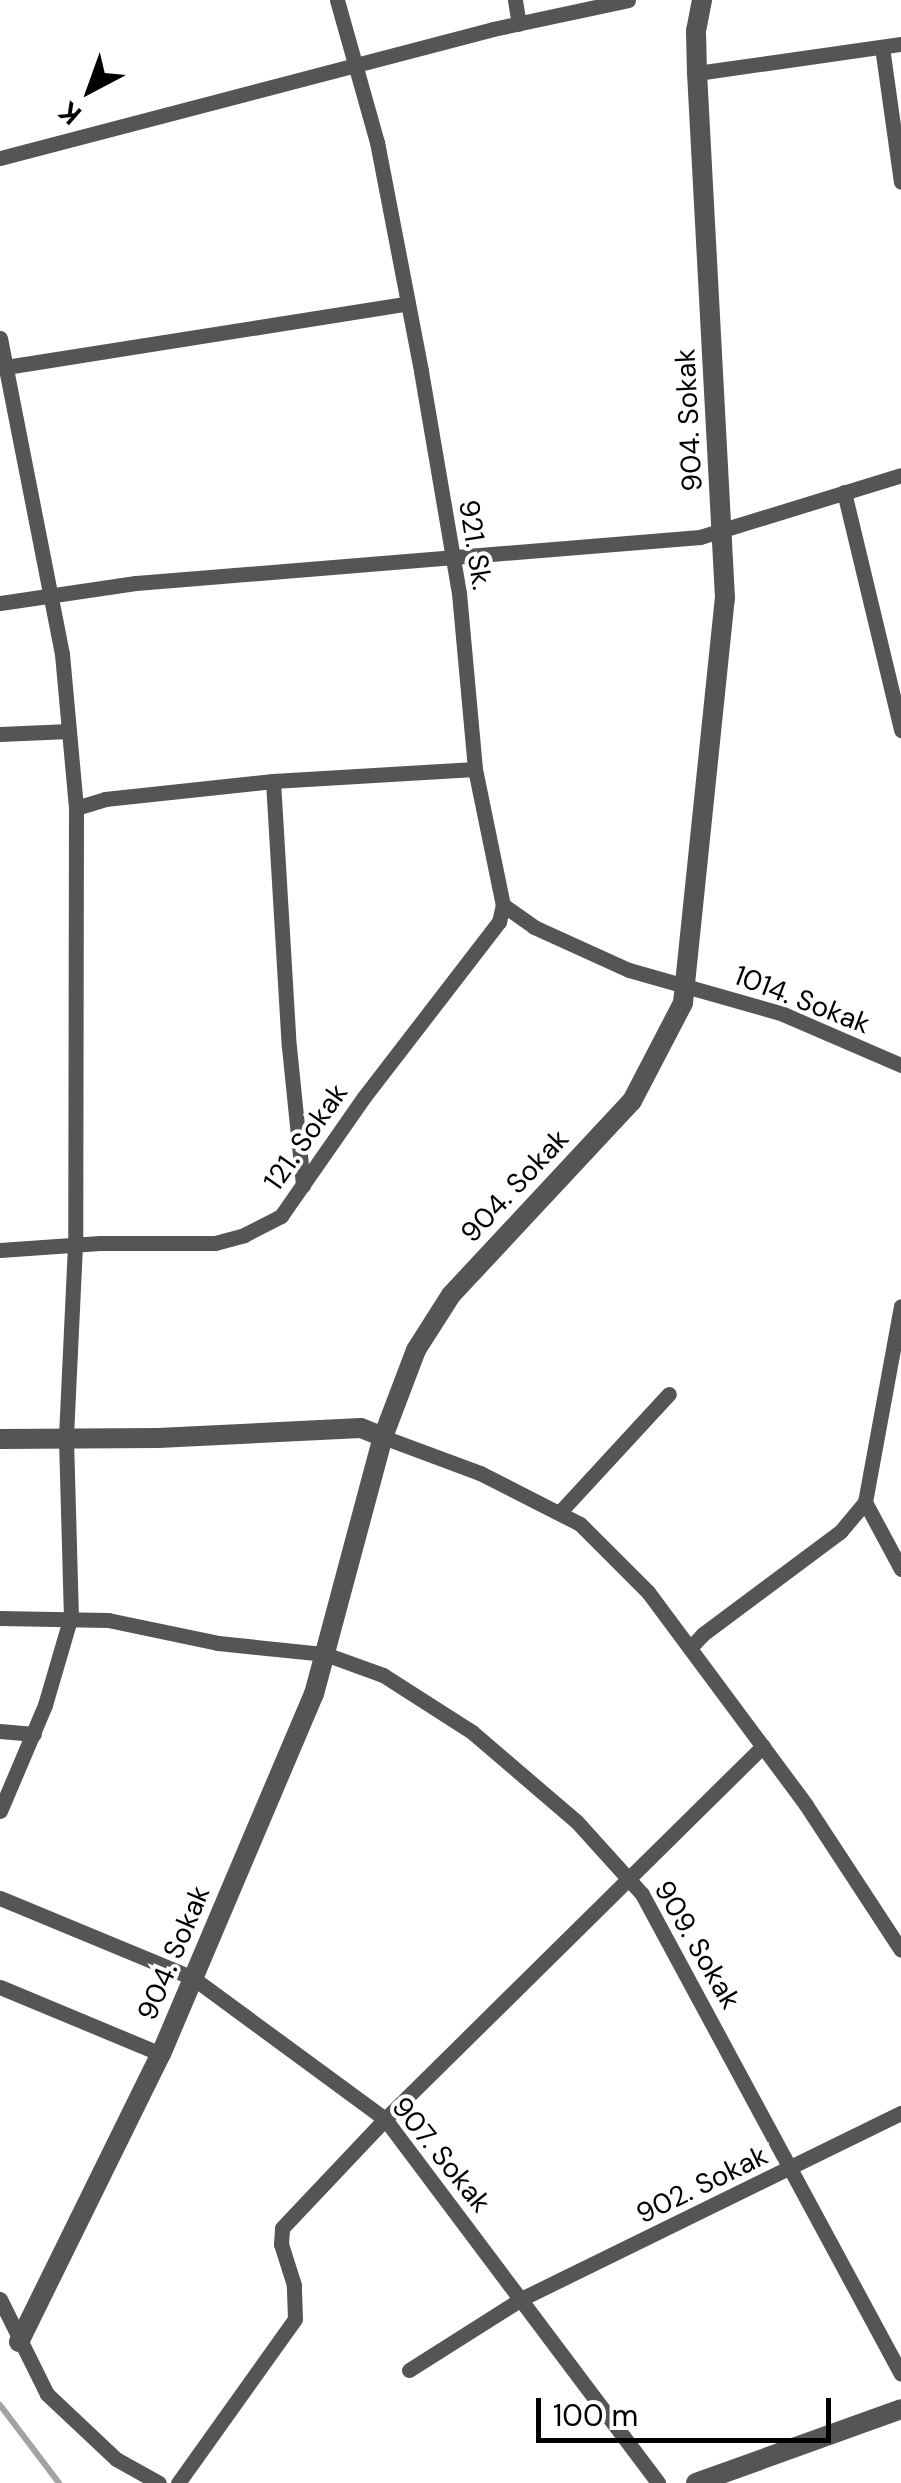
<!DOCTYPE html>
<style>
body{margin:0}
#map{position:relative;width:901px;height:2483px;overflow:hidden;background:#fff;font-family:"DM Sans",sans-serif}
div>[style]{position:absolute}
.stream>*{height:6px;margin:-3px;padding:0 3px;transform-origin:3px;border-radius:3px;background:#a3a3a3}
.minor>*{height:15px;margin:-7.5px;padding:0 7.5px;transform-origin:7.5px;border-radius:7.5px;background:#555}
.tertiary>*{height:20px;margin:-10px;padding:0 10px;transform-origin:10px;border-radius:10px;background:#555}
span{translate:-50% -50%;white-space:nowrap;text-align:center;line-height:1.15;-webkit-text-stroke:8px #fff;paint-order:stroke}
.street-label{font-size:28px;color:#000}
.north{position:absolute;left:40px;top:40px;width:100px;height:100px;-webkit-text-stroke:8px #fff;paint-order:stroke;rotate:221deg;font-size:28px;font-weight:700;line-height:40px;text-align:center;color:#000}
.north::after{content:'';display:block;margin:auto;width:35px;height:45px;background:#000;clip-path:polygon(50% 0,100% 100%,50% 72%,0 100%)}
.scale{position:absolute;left:536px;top:2398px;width:295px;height:45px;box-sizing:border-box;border:5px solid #000;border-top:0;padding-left:12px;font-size:30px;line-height:35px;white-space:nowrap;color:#000;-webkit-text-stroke:8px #fff;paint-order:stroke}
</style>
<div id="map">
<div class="stream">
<i style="left:0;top:2405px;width:98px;rotate:52.9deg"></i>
</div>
<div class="minor">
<i style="left:337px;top:0;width:148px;rotate:74.3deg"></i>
<i style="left:377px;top:142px;width:233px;rotate:79.1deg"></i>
<i style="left:421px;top:371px;width:225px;rotate:80.3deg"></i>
<i style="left:459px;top:593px;width:177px;rotate:84.8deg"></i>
<i style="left:475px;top:769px;width:139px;rotate:78.4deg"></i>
<i style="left:503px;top:905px;width:38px;rotate:35deg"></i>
<i style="left:534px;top:927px;width:104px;rotate:24.4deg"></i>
<i style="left:629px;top:970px;width:160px;rotate:15.9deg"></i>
<i style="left:783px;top:1014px;width:129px;rotate:23.4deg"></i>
<i style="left:515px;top:0;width:24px;rotate:81deg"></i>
<i style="left:882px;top:47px;width:136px;rotate:82deg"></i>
<i style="left:697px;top:73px;width:206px;rotate:-8.1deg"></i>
<i style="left:0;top:158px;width:510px;rotate:-14.66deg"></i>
<i style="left:493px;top:29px;width:138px;rotate:-12.1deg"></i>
<i style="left:0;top:338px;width:322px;rotate:78.9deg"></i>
<i style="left:62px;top:654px;width:155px;rotate:84.8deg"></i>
<i style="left:76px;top:808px;width:437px;rotate:90.1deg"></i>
<i style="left:75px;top:1245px;width:194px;rotate:92.7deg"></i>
<i style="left:66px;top:1439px;width:177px;rotate:88.4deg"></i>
<i style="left:71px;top:1616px;width:93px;rotate:106.3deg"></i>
<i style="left:45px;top:1705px;width:115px;rotate:113deg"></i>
<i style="left:6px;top:367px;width:407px;rotate:-9deg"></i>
<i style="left:844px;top:492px;width:245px;rotate:76.5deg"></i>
<i style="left:0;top:603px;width:137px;rotate:-8.4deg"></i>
<i style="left:136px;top:583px;width:566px;rotate:-4.66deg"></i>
<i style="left:700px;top:537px;width:210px;rotate:-17.1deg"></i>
<i style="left:0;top:734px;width:69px;rotate:-2.5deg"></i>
<i style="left:273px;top:781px;width:266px;rotate:86.6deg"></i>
<i style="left:289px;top:1047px;width:139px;rotate:84.2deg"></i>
<i style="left:76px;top:808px;width:30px;rotate:-17deg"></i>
<i style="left:105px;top:799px;width:169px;rotate:-6.1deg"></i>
<i style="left:273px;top:781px;width:202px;rotate:-3.4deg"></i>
<i style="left:0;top:1250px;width:100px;rotate:-4deg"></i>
<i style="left:100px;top:1243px;width:115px"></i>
<i style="left:215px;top:1243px;width:30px;rotate:-15deg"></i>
<i style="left:244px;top:1235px;width:42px;rotate:-27.2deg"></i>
<i style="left:281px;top:1216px;width:145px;rotate:-55.1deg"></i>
<i style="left:364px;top:1097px;width:221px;rotate:-52.4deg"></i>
<i style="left:499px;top:922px;width:17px;rotate:-77deg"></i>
<i style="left:383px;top:1437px;width:103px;rotate:20.4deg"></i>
<i style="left:480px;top:1473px;width:112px;rotate:27deg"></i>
<i style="left:580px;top:1524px;width:96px;rotate:45deg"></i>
<i style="left:648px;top:1592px;width:265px;rotate:53.4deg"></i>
<i style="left:806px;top:1805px;width:173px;rotate:56.8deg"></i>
<i style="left:865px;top:1502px;width:76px;rotate:61.8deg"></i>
<i style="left:559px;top:1513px;width:162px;rotate:-47.3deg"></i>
<i style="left:0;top:1618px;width:108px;rotate:1.1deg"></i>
<i style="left:108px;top:1620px;width:112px;rotate:11.8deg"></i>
<i style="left:218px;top:1643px;width:108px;rotate:5.9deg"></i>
<i style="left:325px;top:1654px;width:62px;rotate:19.9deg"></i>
<i style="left:383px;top:1675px;width:106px;rotate:32.6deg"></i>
<i style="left:472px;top:1732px;width:138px;rotate:40.6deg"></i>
<i style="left:577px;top:1822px;width:97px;rotate:47.9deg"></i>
<i style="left:642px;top:1894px;width:545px;rotate:61.65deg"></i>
<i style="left:690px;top:1648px;width:19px;rotate:-47deg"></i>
<i style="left:703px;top:1634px;width:171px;rotate:-36.7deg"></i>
<i style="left:840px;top:1532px;width:39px;rotate:-50deg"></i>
<i style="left:865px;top:1502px;width:199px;rotate:-79.6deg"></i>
<i style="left:0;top:1731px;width:34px;rotate:5deg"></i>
<i style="left:0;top:1898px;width:209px;rotate:22.5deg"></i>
<i style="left:193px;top:1978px;width:238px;rotate:36.3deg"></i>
<i style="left:385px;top:2119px;width:455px;rotate:53.1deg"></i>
<i style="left:0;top:1987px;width:174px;rotate:22.6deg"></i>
<i style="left:0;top:2299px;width:106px;rotate:63.7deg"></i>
<i style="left:47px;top:2394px;width:95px;rotate:43.3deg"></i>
<i style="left:116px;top:2459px;width:49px;rotate:29.2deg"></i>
<i style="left:409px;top:2370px;width:135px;rotate:-32.3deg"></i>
<i style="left:523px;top:2298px;width:421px;rotate:-26.1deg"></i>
<i style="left:178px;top:2483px;width:201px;rotate:-54.5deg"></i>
<i style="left:295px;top:2319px;width:34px;rotate:-92deg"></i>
<i style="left:294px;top:2285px;width:43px;rotate:-107.6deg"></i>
<i style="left:281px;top:2244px;width:16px;rotate:-86deg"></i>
<i style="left:282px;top:2228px;width:150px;rotate:-46.6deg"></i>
<i style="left:385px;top:2119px;width:531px;rotate:-44.62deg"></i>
</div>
<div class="tertiary">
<i style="left:0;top:1439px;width:158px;rotate:-0.4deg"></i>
<i style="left:158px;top:1438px;width:203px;rotate:-2.8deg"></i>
<i style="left:361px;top:1428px;width:24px;rotate:22deg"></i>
<i style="left:19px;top:2342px;width:321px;rotate:-63.8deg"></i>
<i style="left:161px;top:2054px;width:391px;rotate:-67deg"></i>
<i style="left:314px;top:1694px;width:266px;rotate:-75deg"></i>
<i style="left:383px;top:1437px;width:93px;rotate:-69.2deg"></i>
<i style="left:416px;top:1350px;width:65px;rotate:-57.5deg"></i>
<i style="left:451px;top:1295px;width:265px;rotate:-47deg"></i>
<i style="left:632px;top:1101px;width:110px;rotate:-62.5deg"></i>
<i style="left:683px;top:1003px;width:407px;rotate:-84.1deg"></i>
<i style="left:725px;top:598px;width:526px;rotate:-93.05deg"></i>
<i style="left:697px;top:73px;width:42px;rotate:-91.4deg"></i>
<i style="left:696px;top:31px;width:32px;rotate:-79deg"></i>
<i style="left:696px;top:2483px;width:218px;rotate:-19.8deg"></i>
</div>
<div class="street-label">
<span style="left:689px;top:420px;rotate:-93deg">904. Sokak</span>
<span style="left:475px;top:545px;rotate:81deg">921. Sk.</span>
<span style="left:802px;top:1000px;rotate:21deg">1014. Sokak</span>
<span style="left:306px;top:1137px;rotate:-55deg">121. Sokak</span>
<span style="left:515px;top:1186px;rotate:-47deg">904. Sokak</span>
<span style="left:697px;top:1945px;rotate:60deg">909. Sokak</span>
<span style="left:174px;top:1953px;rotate:-67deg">904. Sokak</span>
<span style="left:441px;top:2155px;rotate:51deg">907. Sokak</span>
<span style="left:702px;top:2185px;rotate:-26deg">902. Sokak</span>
</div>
<div class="north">K</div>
<div class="scale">100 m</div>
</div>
